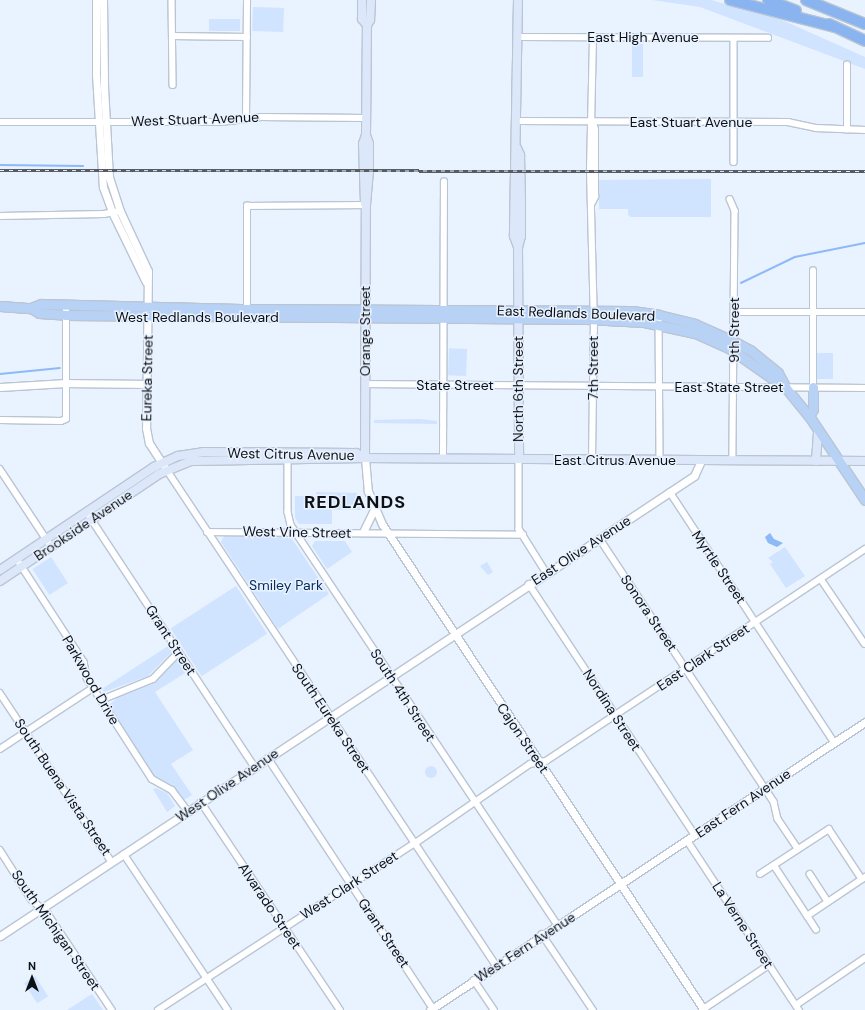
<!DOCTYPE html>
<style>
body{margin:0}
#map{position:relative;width:865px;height:1010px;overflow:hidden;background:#e9f2ff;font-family:"DM Sans",sans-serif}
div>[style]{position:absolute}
.green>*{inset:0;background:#d0e3ff;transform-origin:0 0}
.round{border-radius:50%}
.water>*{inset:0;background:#8db9f7}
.stream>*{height:1.5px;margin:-0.75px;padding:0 0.75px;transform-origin:0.75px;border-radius:0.75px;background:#8db9f7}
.roads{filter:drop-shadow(1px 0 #bac5d4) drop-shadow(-1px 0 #bac5d4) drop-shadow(0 1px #bac5d4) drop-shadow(0 -1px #bac5d4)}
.minor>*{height:5.5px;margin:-2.75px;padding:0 2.75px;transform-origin:2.75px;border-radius:2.75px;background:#fff}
.tertiary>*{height:7px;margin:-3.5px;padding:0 3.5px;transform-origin:3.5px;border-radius:3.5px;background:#fff}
.secondary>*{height:8px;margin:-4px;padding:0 4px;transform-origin:4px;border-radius:4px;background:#dce8fa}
.primary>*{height:9px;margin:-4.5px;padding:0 4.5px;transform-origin:4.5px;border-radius:4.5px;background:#b8d2f6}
.motorway>*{height:10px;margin:-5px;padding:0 5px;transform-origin:5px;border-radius:5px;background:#89b4f0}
.rail>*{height:3px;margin-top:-1.5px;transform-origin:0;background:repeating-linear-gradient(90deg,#e9f2ff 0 4.5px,#575c64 0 9px);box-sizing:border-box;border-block:1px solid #575c64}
span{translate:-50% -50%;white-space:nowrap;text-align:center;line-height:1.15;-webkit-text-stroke:3px #e9f2ff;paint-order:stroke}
.street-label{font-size:14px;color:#0c1015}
.park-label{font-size:14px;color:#052958}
.district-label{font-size:18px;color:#0c1015;font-weight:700;letter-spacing:1px}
.north{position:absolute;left:12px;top:958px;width:40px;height:40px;-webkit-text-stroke:3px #e9f2ff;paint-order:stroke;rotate:0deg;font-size:11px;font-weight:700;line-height:16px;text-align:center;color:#0c1015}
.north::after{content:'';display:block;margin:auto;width:14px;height:18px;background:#0c1015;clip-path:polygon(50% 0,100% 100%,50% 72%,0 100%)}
</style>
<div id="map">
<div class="green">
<i style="clip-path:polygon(652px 0,711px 0,782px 20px,865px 57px,865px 69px,700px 7px)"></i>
<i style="left:253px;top:7px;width:31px;height:24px;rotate:2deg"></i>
<i style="left:209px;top:19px;width:31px;height:12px"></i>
<i style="left:632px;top:44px;width:11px;height:33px"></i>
<i style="clip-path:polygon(711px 179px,711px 217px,631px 217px,628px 215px,628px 209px,599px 209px,599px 180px)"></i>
<i style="left:467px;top:349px;width:27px;height:18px;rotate:92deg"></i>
<i style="left:817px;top:353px;width:16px;height:26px"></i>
<i style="clip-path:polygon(419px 419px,437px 421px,437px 424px,374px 423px,374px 420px)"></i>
<i style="clip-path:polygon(316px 492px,357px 493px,361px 510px,332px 510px,332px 524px,299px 524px,295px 517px,295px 496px,316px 496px)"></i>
<i style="clip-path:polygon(224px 536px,277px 536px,292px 539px,329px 594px,278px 629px,221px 542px)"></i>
<i style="clip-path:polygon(315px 541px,345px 541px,352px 552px,327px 569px,312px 546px)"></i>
<i style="clip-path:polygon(785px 547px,805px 576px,786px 588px,770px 564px,773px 562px,768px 558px)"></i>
<i style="left:51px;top:557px;width:31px;height:22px;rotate:57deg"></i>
<i style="clip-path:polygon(487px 562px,493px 572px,488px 575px,480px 566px)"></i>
<i style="left:236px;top:586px;width:57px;height:78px;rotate:57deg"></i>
<i style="clip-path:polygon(168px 646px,172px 652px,148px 676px,104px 692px,102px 689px)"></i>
<i style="clip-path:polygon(177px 659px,185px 673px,155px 692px,193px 750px,171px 764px,192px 795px,184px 800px,172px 785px,155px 777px,109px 705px,118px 697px,155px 682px)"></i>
<i class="round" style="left:425px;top:766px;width:12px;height:12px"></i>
<i style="clip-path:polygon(156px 788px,167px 793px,175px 806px,167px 812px,153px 789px)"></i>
<i style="left:35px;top:976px;width:24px;height:13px;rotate:57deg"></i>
<i style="clip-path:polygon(92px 994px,103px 1010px,67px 1010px)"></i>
</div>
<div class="water">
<i style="clip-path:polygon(770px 533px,774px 539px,783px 543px,777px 547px,768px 543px,765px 537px)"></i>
</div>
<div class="stream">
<i style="left:0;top:165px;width:83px;rotate:0.7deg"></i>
<i style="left:741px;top:283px;width:60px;rotate:-25.7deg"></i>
<i style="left:795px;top:257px;width:71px;rotate:-11.3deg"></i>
<i style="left:0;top:374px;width:60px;rotate:-5.7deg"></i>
</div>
<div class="roads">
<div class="minor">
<i style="left:172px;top:0;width:85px;rotate:89.3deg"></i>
<i style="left:172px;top:36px;width:75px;rotate:0.8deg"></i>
<i style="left:518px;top:37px;width:250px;rotate:0.2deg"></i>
<i style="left:734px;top:38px;width:124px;rotate:90deg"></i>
<i style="left:246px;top:118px;width:118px;rotate:-89.5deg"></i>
<i style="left:517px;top:121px;width:271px;rotate:0.2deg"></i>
<i style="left:788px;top:122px;width:29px;rotate:12deg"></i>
<i style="left:816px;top:128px;width:49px;rotate:2.3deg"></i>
<i style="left:0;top:122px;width:221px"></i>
<i style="left:221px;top:122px;width:39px;rotate:-7deg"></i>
<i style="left:260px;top:117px;width:106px;rotate:0.5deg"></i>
<i style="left:847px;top:130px;width:65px;rotate:-90deg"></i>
<i style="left:730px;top:199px;width:13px;rotate:67deg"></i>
<i style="left:735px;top:211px;width:250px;rotate:90.5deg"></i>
<i style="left:592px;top:203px;width:7px;rotate:-63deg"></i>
<i style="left:595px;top:197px;width:67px;rotate:-90deg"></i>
<i style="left:595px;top:130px;width:8px;rotate:-104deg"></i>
<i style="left:0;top:216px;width:104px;rotate:-1.1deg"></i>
<i style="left:104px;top:214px;width:16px;rotate:-11deg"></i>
<i style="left:247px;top:311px;width:105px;rotate:-90deg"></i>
<i style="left:247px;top:206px;width:119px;rotate:-0.5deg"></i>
<i style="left:734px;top:312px;width:131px"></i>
<i style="left:659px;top:315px;width:145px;rotate:89.6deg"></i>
<i style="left:365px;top:384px;width:500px;rotate:0.46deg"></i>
<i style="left:813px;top:387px;width:116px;rotate:-90deg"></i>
<i style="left:0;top:420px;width:61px;rotate:0.9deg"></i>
<i style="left:61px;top:421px;width:5px;rotate:-22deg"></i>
<i style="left:66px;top:419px;width:113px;rotate:-90deg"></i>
<i style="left:288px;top:457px;width:55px;rotate:90deg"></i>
<i style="left:288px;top:512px;width:13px;rotate:77deg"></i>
<i style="left:291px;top:525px;width:480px;rotate:56.3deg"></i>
<i style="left:443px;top:459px;width:277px;rotate:-89.8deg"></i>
<i style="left:519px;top:459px;width:70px;rotate:90deg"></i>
<i style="left:519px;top:529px;width:51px;rotate:57.9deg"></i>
<i style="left:592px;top:460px;width:135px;rotate:-89.2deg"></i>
<i style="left:594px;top:325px;width:155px;rotate:-91.5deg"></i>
<i style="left:590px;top:170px;width:133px;rotate:-88.7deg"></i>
<i style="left:0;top:469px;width:92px;rotate:56.5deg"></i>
<i style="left:167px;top:470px;width:594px;rotate:56.39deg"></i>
<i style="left:670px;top:492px;width:300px;rotate:56.7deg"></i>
<i style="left:90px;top:517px;width:300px;rotate:56.6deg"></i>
<i style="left:207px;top:532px;width:316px;rotate:0.5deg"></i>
<i style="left:600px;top:539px;width:315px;rotate:56.5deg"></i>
<i style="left:774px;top:802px;width:17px;rotate:77deg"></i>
<i style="left:778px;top:819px;width:36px;rotate:56deg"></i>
<i style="left:17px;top:559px;width:123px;rotate:57deg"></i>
<i style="left:84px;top:662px;width:16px;rotate:79deg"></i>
<i style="left:87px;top:678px;width:120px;rotate:57.2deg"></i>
<i style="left:152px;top:779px;width:23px;rotate:29deg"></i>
<i style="left:172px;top:790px;width:26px;rotate:53deg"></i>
<i style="left:821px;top:579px;width:78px;rotate:55.9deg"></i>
<i style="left:529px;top:584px;width:301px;rotate:56.5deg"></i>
<i style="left:0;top:693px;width:203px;rotate:56.5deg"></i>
<i style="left:101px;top:700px;width:56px;rotate:-22deg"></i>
<i style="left:153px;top:679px;width:37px;rotate:-46deg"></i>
<i style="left:0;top:749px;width:111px;rotate:-33.3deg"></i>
<i style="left:268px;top:758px;width:300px;rotate:56.6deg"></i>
<i style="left:201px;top:802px;width:250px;rotate:56.2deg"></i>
<i style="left:687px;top:840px;width:204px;rotate:56.6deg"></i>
<i style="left:0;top:850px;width:59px;rotate:57.4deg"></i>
<i style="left:32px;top:900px;width:21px;rotate:41deg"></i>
<i style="left:48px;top:914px;width:115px;rotate:56.3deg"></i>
<i style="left:124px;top:854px;width:187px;rotate:56.3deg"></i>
<i style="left:774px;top:865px;width:77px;rotate:56.7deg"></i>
<i style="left:760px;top:874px;width:82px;rotate:-33.1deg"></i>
<i style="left:829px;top:829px;width:60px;rotate:56.6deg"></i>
<i style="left:810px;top:874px;width:33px;rotate:57deg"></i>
<i style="left:807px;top:916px;width:70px;rotate:-33.9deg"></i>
<i style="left:542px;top:934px;width:92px;rotate:56.1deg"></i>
<i style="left:474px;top:980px;width:36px;rotate:56deg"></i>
<i style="left:796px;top:1005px;width:83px;rotate:-34.3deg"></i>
<i style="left:158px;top:1010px;width:305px;rotate:-33deg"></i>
<i style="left:414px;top:844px;width:141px;rotate:-34.6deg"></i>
<i style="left:530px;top:764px;width:16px;rotate:-11deg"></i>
<i style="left:546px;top:761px;width:383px;rotate:-33.6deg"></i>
<i style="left:702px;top:1010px;width:81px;rotate:-33.9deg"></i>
</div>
<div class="tertiary">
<i style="left:96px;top:0;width:74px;rotate:90deg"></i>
<i style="left:96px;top:74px;width:113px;rotate:86.5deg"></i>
<i style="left:103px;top:187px;width:27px;rotate:70deg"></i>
<i style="left:112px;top:212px;width:78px;rotate:64.1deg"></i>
<i style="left:103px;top:0;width:87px;rotate:89.3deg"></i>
<i style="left:104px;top:87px;width:90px;rotate:86.8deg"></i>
<i style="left:109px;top:177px;width:36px;rotate:72deg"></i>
<i style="left:120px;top:211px;width:66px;rotate:65deg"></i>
<i style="left:148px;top:271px;width:157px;rotate:90.7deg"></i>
<i style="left:146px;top:428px;width:15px;rotate:79deg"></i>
<i style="left:149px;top:443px;width:30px;rotate:57deg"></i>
<i style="left:0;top:387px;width:66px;rotate:-3.5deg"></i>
<i style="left:66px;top:383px;width:81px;rotate:0.7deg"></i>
<i style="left:365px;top:458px;width:33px;rotate:85deg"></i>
<i style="left:368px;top:491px;width:36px;rotate:67deg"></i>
<i style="left:382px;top:524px;width:583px;rotate:56.47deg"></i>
<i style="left:363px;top:532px;width:25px;rotate:-64deg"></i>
<i style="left:0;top:936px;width:833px;rotate:-33.54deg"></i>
<i style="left:694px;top:476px;width:17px;rotate:-65deg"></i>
<i style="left:430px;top:1010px;width:522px;rotate:-33.51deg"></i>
</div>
<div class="secondary">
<i style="left:362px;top:0;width:19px;rotate:90deg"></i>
<i style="left:362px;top:19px;width:8px;rotate:50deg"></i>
<i style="left:518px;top:0;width:236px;rotate:91deg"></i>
<i style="left:514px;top:236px;width:12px;rotate:70deg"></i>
<i style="left:517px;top:148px;width:8px;rotate:67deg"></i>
<i style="left:520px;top:155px;width:48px;rotate:88.8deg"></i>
<i style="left:521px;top:203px;width:33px;rotate:90deg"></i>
<i style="left:521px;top:236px;width:11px;rotate:105deg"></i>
<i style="left:518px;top:247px;width:212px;rotate:89.7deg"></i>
<i style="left:365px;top:203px;width:59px;rotate:-91.9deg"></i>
<i style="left:363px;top:144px;width:9px;rotate:-72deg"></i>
<i style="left:365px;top:458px;width:253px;rotate:-89.8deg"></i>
<i style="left:366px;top:205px;width:34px;rotate:-85deg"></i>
<i style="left:369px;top:171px;width:27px;rotate:-90deg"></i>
<i style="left:369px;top:144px;width:9px;rotate:-108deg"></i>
<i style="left:366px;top:135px;width:110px;rotate:-89.5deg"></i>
<i style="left:367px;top:25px;width:6px;rotate:-59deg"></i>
<i style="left:370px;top:20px;width:20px;rotate:-87deg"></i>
<i style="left:816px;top:461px;width:31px;rotate:-86deg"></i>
<i style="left:0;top:570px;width:185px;rotate:-33.8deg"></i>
<i style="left:154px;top:467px;width:26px;rotate:-25deg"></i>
<i style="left:178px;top:456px;width:25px;rotate:-9deg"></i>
<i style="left:203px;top:452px;width:153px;rotate:0.4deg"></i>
<i style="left:356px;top:453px;width:10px;rotate:29deg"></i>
<i style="left:0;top:581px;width:192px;rotate:-33.9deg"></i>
<i style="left:159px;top:474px;width:35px;rotate:-22deg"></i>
<i style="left:192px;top:461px;width:173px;rotate:-1deg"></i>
<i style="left:365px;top:458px;width:500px;rotate:0.34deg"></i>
</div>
<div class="primary">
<i style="left:0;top:306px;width:31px;rotate:4deg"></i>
<i style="left:31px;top:308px;width:11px;rotate:-22deg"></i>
<i style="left:41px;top:304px;width:200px;rotate:1.4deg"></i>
<i style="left:241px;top:309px;width:391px;rotate:0.3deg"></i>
<i style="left:632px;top:311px;width:27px;rotate:8deg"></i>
<i style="left:659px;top:315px;width:37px;rotate:14deg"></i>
<i style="left:695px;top:324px;width:37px;rotate:24deg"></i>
<i style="left:729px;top:339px;width:24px;rotate:28deg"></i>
<i style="left:750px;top:350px;width:36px;rotate:39deg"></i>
<i style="left:778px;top:373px;width:17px;rotate:62deg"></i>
<i style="left:786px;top:388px;width:36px;rotate:51deg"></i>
<i style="left:809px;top:416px;width:101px;rotate:56.3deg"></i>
<i style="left:31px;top:308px;width:9px;rotate:32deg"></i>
<i style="left:39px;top:313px;width:27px;rotate:4deg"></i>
<i style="left:66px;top:315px;width:521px;rotate:0.44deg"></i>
<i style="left:587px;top:319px;width:57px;rotate:3deg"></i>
<i style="left:644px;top:322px;width:52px;rotate:12.2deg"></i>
<i style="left:695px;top:333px;width:37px;rotate:24deg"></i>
<i style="left:729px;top:348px;width:70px;rotate:35.1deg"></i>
<i style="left:809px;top:416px;width:8px;rotate:-60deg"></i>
<i style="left:813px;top:409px;width:22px;rotate:-90deg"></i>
</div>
<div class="motorway">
<i style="left:730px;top:0;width:108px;rotate:14.4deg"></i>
<i style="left:768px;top:0;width:30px;rotate:21deg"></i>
<i style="left:806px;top:0;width:64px;rotate:22.1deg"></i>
<i style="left:829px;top:24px;width:40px;rotate:25deg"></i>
</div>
</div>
<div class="rail">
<i style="left:0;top:170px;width:865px;rotate:0.07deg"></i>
</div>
<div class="street-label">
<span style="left:643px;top:37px">East High Avenue</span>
<span style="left:195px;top:119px;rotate:-2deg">West Stuart Avenue</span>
<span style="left:691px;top:122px">East Stuart Avenue</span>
<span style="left:576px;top:313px;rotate:2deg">East Redlands Boulevard</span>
<span style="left:197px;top:317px">West Redlands Boulevard</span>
<span style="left:734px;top:330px;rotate:-90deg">9th Street</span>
<span style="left:365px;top:331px;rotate:-90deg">Orange Street</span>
<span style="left:593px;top:368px;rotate:-90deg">7th Street</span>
<span style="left:147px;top:378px;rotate:-89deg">Eureka Street</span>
<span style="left:455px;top:385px">State Street</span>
<span style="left:729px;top:387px">East State Street</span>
<span style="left:518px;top:389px;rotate:-90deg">North 6th Street</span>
<span style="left:291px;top:454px;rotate:1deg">West Citrus Avenue</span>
<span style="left:615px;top:460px">East Citrus Avenue</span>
<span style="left:83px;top:525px;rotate:-34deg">Brookside Avenue</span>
<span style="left:297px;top:532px;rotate:1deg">West Vine Street</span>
<span style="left:581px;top:550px;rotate:-33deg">East Olive Avenue</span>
<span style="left:719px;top:567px;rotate:56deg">Myrtle Street</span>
<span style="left:649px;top:613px;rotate:56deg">Sonora Street</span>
<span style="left:171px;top:640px;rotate:57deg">Grant Street</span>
<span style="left:703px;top:657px;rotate:-34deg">East Clark Street</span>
<span style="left:91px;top:680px;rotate:60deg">Parkwood Drive</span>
<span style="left:403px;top:695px;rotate:57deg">South 4th Street</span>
<span style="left:612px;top:710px;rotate:57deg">Nordina Street</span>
<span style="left:331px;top:718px;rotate:56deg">South Eureka Street</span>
<span style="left:523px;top:738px;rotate:56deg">Cajon Street</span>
<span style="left:227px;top:785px;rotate:-34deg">West Olive Avenue</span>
<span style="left:63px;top:787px;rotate:56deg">South Buena Vista Street</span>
<span style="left:743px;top:803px;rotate:-34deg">East Fern Avenue</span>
<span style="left:349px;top:885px;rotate:-33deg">West Clark Street</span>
<span style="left:270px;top:906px;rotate:56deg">Alvarado Street</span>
<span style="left:743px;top:925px;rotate:57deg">La Verne Street</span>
<span style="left:56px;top:930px;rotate:55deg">South Michigan Street</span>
<span style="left:384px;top:933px;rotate:56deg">Grant Street</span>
<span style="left:525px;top:947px;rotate:-33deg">West Fern Avenue</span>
</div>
<div class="park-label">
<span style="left:286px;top:585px">Smiley Park</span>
</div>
<div class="district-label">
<span style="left:355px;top:502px">REDLANDS</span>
</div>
<div class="north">N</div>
</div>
